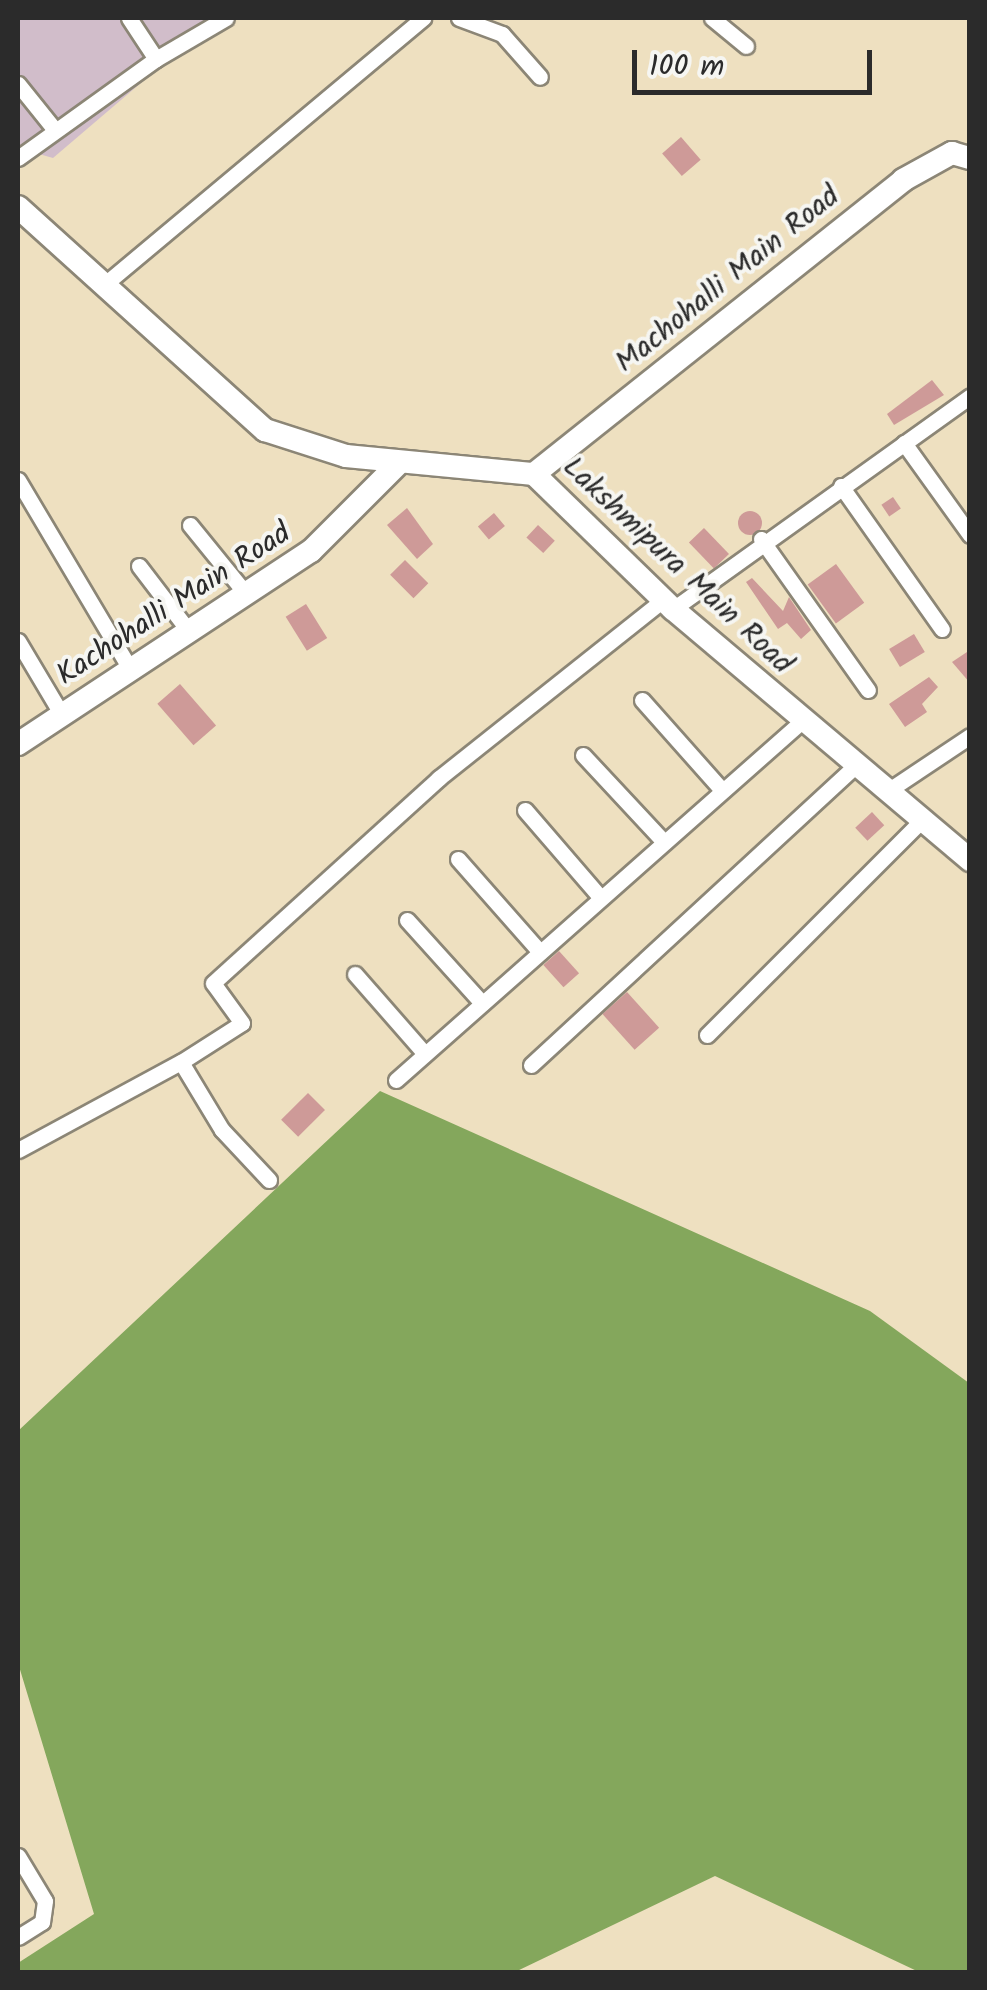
<!DOCTYPE html>
<style>
body{margin:0}
#map{position:relative;width:987px;height:1990px;overflow:hidden;background:#eee0c0;font-family:Kalam,sans-serif}
div>[style]{position:absolute}
.industrial>*{inset:0;background:#d1bdca}
.forest>*{inset:0;background:#84a75c}
.building>*{inset:0;background:#ce9a98;transform-origin:0 0}
.round{border-radius:50%}
.roads{filter:drop-shadow(2px 0 #8c8676) drop-shadow(-2px 0 #8c8676) drop-shadow(0 2px #8c8676) drop-shadow(0 -2px #8c8676)}
.street>*{height:15px;margin:-7.5px;padding:0 7.5px;transform-origin:7.5px;border-radius:7.5px;background:#fff}
.secondary>*{height:22px;margin:-11px;padding:0 11px;transform-origin:11px;border-radius:11px;background:#fff}
span{translate:-50% -50%;white-space:nowrap;text-align:center;line-height:1.15;-webkit-text-stroke:8px #f6f6f2;paint-order:stroke}
.street-label{font-size:30px;color:#2b2b2b}
.frame{position:absolute;inset:0;border:20px solid #2b2b2b;pointer-events:none}
.scale{position:absolute;left:632px;top:50px;width:240px;height:45px;box-sizing:border-box;border:5px solid #2b2b2b;border-top:0;padding-left:12px;font-size:30px;line-height:35px;white-space:nowrap;color:#2b2b2b;-webkit-text-stroke:8px #f6f6f2;paint-order:stroke}
</style>
<div id="map">
<div class="industrial">
<i style="clip-path:polygon(18px 18px,217px 18px,53px 158px,18px 148px)"></i>
</div>
<div class="forest">
<i style="clip-path:polygon(380px 1091px,870px 1311px,969px 1383px,969px 1972px,919px 1972px,715px 1876px,515px 1972px,18px 1972px,18px 1963px,94px 1914px,18px 1663px,18px 1431px)"></i>
</div>
<div class="building">
<i style="left:681px;top:137px;width:30px;height:25px;rotate:49deg"></i>
<i style="clip-path:polygon(932px 380px,944px 395px,894px 425px,887px 414px)"></i>
<i style="left:893px;top:497px;width:14px;height:14px;rotate:56deg"></i>
<i style="clip-path:polygon(407px 508px,433px 544px,417px 559px,387px 525px)"></i>
<i class="round" style="left:738px;top:511px;width:24px;height:24px"></i>
<i style="left:494px;top:513px;width:17px;height:21px;rotate:50deg"></i>
<i style="left:538px;top:525px;width:23px;height:17px;rotate:43deg"></i>
<i style="left:704px;top:528px;width:36px;height:21px;rotate:46deg"></i>
<i style="left:405px;top:560px;width:33px;height:21px;rotate:45deg"></i>
<i style="left:836px;top:564px;width:48px;height:35px;rotate:54deg"></i>
<i style="clip-path:polygon(752px 578px,783px 611px,789px 597px,811px 630px,801px 639px,787px 623px,778px 629px,746px 582px)"></i>
<i style="left:306px;top:604px;width:40px;height:24px;rotate:58deg"></i>
<i style="left:914px;top:634px;width:21px;height:29px;rotate:59deg"></i>
<i style="clip-path:polygon(970px 650px,970px 683px,952px 662px)"></i>
<i style="clip-path:polygon(929px 677px,938px 687px,922px 704px,927px 712px,905px 727px,889px 704px)"></i>
<i style="left:180px;top:684px;width:55px;height:30px;rotate:49deg"></i>
<i style="left:872px;top:812px;width:18px;height:23px;rotate:47deg"></i>
<i style="left:559px;top:951px;width:30px;height:21px;rotate:48deg"></i>
<i style="left:627px;top:992px;width:48px;height:33px;rotate:48deg"></i>
<i style="left:308px;top:1093px;width:24px;height:38px;rotate:45deg"></i>
</div>
<div class="roads">
<div class="street">
<i style="left:459px;top:18px;width:46px;rotate:20.4deg"></i>
<i style="left:502px;top:34px;width:57px;rotate:48.5deg"></i>
<i style="left:712px;top:18px;width:44px;rotate:39.5deg"></i>
<i style="left:156px;top:59px;width:81px;rotate:-30.4deg"></i>
<i style="left:18px;top:84px;width:59px;rotate:51.2deg"></i>
<i style="left:18px;top:158px;width:170px;rotate:-35.7deg"></i>
<i style="left:156px;top:59px;width:49px;rotate:-123.4deg"></i>
<i style="left:105px;top:284px;width:415px;rotate:-39.9deg"></i>
<i style="left:904px;top:443px;width:113px;rotate:54.3deg"></i>
<i style="left:18px;top:480px;width:217px;rotate:59.3deg"></i>
<i style="left:841px;top:486px;width:175px;rotate:54.8deg"></i>
<i style="left:190px;top:525px;width:89px;rotate:50.9deg"></i>
<i style="left:761px;top:539px;width:185px;rotate:54.7deg"></i>
<i style="left:139px;top:566px;width:81px;rotate:52.6deg"></i>
<i style="left:673px;top:609px;width:365px;rotate:-35.6deg"></i>
<i style="left:18px;top:641px;width:86px;rotate:59.3deg"></i>
<i style="left:642px;top:700px;width:120px;rotate:48.4deg"></i>
<i style="left:583px;top:755px;width:119px;rotate:47deg"></i>
<i style="left:889px;top:790px;width:97px;rotate:-33.7deg"></i>
<i style="left:525px;top:810px;width:116px;rotate:49.2deg"></i>
<i style="left:458px;top:859px;width:124px;rotate:48.6deg"></i>
<i style="left:407px;top:920px;width:112px;rotate:47.9deg"></i>
<i style="left:355px;top:974px;width:106px;rotate:48.8deg"></i>
<i style="left:707px;top:1035px;width:304px;rotate:-45deg"></i>
<i style="left:531px;top:1065px;width:442px;rotate:-42.7deg"></i>
<i style="left:396px;top:1080px;width:542px;rotate:-41.48deg"></i>
<i style="left:18px;top:1150px;width:185px;rotate:-28.4deg"></i>
<i style="left:269px;top:1180px;width:69px;rotate:-133.2deg"></i>
<i style="left:222px;top:1130px;width:79px;rotate:-121.1deg"></i>
<i style="left:181px;top:1062px;width:72px;rotate:-32.6deg"></i>
<i style="left:242px;top:1023px;width:49px;rotate:-125.9deg"></i>
<i style="left:213px;top:983px;width:305px;rotate:-42.2deg"></i>
<i style="left:439px;top:778px;width:286px;rotate:-38.5deg"></i>
<i style="left:18px;top:1856px;width:52px;rotate:59deg"></i>
<i style="left:45px;top:1901px;width:21px;rotate:98deg"></i>
<i style="left:42px;top:1922px;width:28px;rotate:148deg"></i>
</div>
<div class="secondary">
<i style="left:18px;top:207px;width:333px;rotate:42.1deg"></i>
<i style="left:265px;top:430px;width:85px;rotate:17.8deg"></i>
<i style="left:346px;top:456px;width:189px;rotate:5.5deg"></i>
<i style="left:534px;top:474px;width:194px;rotate:44.2deg"></i>
<i style="left:673px;top:609px;width:389px;rotate:40.2deg"></i>
<i style="left:534px;top:474px;width:472px;rotate:-38.5deg"></i>
<i style="left:903px;top:180px;width:56px;rotate:-28.9deg"></i>
<i style="left:952px;top:153px;width:19px;rotate:16deg"></i>
<i style="left:18px;top:744px;width:351px;rotate:-33.4deg"></i>
<i style="left:311px;top:551px;width:123px;rotate:-45deg"></i>
</div>
</div>
<div class="street-label">
<span style="left:728px;top:280px;rotate:-39deg">Machohalli Main Road</span>
<span style="left:677px;top:566px;rotate:43deg">Lakshmipura Main Road</span>
<span style="left:174px;top:605px;rotate:-33deg">Kachohalli Main Road</span>
</div>
<div class="frame"></div>
<div class="scale">100 m</div>
</div>
